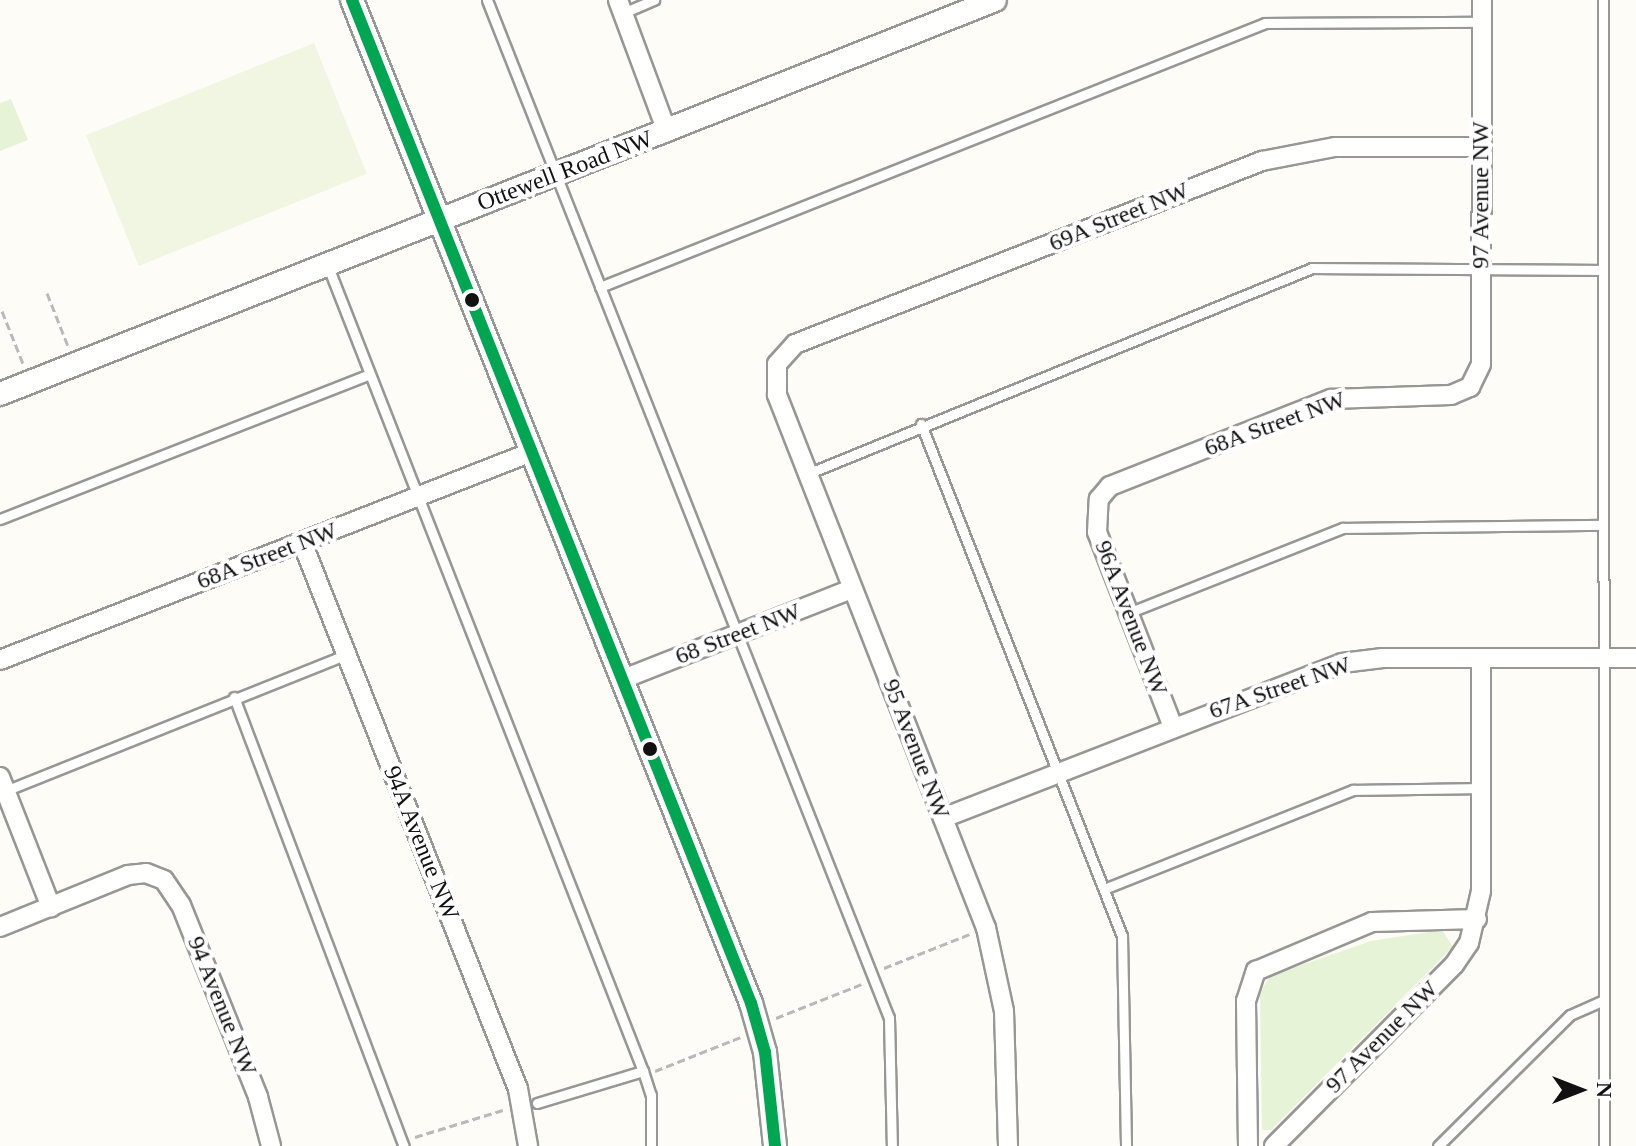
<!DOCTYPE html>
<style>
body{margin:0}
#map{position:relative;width:1636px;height:1146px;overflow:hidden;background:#fdfcf7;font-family:Georgia,serif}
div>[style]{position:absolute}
.green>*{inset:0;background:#e7f3d7}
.pitch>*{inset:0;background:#f0f6e1;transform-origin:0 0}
.path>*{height:3px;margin-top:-1.5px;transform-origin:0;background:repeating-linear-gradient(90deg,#b9b9b8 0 8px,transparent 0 12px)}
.roads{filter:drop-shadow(2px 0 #979795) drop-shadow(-2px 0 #979795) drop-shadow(0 2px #979795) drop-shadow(0 -2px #979795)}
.service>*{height:9px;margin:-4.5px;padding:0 4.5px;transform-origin:4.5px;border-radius:4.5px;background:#fffffe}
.minor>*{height:18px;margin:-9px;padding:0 9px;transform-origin:9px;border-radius:9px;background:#fffffe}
.tertiary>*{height:22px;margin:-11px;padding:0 11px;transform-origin:11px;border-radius:11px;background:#fffffe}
.bus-1>*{height:12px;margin:-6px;padding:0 6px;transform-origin:6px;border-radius:6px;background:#00a651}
.dots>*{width:22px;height:22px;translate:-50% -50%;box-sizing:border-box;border:4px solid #fff;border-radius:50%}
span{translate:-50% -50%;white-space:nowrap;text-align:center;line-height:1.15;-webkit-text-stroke:8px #fff;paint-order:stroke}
.street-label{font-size:24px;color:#111}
.north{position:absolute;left:1540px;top:1050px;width:80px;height:80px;-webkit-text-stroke:6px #fff;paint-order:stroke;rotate:90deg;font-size:22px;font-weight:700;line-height:32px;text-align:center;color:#111}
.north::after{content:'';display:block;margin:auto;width:28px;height:36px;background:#111;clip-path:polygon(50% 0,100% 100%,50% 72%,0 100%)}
</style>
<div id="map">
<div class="green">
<i style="clip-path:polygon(11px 99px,28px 140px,0 151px,0 103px)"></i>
<i style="clip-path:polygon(1442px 930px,1453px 947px,1271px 1130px,1262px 1130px,1260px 993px,1270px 976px,1371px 941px)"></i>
</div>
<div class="pitch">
<i style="left:314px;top:43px;width:141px;height:246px;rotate:68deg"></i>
</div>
<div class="path">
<i style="left:47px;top:293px;width:57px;rotate:68.4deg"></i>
<i style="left:2px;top:311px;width:59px;rotate:68.2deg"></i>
<i style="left:884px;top:968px;width:92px;rotate:-21.6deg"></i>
<i style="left:776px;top:1018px;width:92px;rotate:-21.6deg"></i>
<i style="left:655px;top:1071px;width:92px;rotate:-21.6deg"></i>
<i style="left:415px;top:1137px;width:92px;rotate:-17.1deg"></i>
</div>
<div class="roads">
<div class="service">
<i style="left:487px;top:0;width:1094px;rotate:68.45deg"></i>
<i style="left:889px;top:1018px;width:128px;rotate:88.7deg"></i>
<i style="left:1603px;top:0;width:1146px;rotate:89.95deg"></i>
<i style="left:623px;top:13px;width:34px;rotate:-23deg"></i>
<i style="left:327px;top:264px;width:867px;rotate:68.62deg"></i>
<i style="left:643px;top:1071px;width:25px;rotate:72deg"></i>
<i style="left:651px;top:1095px;width:51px;rotate:90deg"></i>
<i style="left:600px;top:287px;width:715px;rotate:-21.65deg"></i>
<i style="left:1265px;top:23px;width:217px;rotate:-0.3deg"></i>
<i style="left:921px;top:424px;width:550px;rotate:68.57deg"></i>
<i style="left:1122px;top:936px;width:210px;rotate:88.9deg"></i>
<i style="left:807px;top:474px;width:545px;rotate:-22.19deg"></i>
<i style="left:1312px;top:268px;width:291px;rotate:0.4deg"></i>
<i style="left:0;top:519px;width:395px;rotate:-21.4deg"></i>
<i style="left:1128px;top:613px;width:231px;rotate:-21.6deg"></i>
<i style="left:1343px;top:528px;width:260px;rotate:-0.7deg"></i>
<i style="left:234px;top:697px;width:480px;rotate:69.3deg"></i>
<i style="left:5px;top:791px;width:368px;rotate:-21.8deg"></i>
<i style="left:1104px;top:889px;width:268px;rotate:-21.7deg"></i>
<i style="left:1353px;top:790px;width:129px;rotate:-0.9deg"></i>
<i style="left:537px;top:1103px;width:111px;rotate:-16.8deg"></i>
<i style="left:1438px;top:1146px;width:186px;rotate:-44.8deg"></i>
<i style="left:1570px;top:1015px;width:35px;rotate:-24deg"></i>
</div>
<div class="minor">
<i style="left:618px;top:0;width:141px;rotate:69.6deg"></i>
<i style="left:302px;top:542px;width:588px;rotate:68.45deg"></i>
<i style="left:518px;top:1089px;width:58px;rotate:80deg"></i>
<i style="left:0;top:660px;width:573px;rotate:-21.37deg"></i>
<i style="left:623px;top:679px;width:246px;rotate:-21.5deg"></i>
<i style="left:1173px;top:727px;width:209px;rotate:-111.3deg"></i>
<i style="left:1097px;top:532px;width:33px;rotate:-87deg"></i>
<i style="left:1099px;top:499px;width:17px;rotate:-50deg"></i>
<i style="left:1110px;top:486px;width:238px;rotate:-21.5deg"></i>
<i style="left:1331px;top:399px;width:120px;rotate:-1.9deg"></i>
<i style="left:1451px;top:395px;width:21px;rotate:-23deg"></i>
<i style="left:1470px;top:387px;width:25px;rotate:-64deg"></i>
<i style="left:1481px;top:364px;width:364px;rotate:-89.8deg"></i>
<i style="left:0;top:777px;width:140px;rotate:68.6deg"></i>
<i style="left:943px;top:818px;width:428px;rotate:-21.2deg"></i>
<i style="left:1342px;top:663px;width:41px;rotate:-7deg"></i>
<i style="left:1383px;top:658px;width:253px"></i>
<i style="left:0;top:927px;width:138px;rotate:-22.1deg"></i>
<i style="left:128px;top:875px;width:18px;rotate:-6deg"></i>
<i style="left:146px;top:873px;width:19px;rotate:21deg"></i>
<i style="left:164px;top:880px;width:30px;rotate:56deg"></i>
<i style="left:181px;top:905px;width:207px;rotate:68.1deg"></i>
<i style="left:258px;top:1097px;width:51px;rotate:75.1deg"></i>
<i style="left:1008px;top:1146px;width:135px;rotate:-91.7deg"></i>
<i style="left:1004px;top:1011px;width:85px;rotate:-102.2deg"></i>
<i style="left:986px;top:928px;width:573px;rotate:-111.41deg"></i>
<i style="left:777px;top:395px;width:31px;rotate:-90deg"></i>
<i style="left:777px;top:364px;width:27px;rotate:-48deg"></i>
<i style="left:795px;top:344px;width:502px;rotate:-21.4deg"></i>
<i style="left:1262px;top:161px;width:74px;rotate:-10.9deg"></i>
<i style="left:1335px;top:147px;width:147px"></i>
<i style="left:1248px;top:1146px;width:145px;rotate:-90.8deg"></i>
<i style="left:1246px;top:1001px;width:32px;rotate:-72deg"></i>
<i style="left:1256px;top:971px;width:126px;rotate:-22.9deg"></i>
<i style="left:1372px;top:922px;width:105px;rotate:-1.6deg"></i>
<i style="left:1274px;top:1146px;width:255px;rotate:-45.2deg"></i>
<i style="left:1454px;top:965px;width:27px;rotate:-56deg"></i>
<i style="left:1469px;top:943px;width:53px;rotate:-77deg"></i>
<i style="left:1481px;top:891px;width:233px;rotate:-90deg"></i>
</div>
<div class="tertiary">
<i style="left:352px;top:0;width:1079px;rotate:68.31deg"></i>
<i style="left:751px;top:1003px;width:51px;rotate:74.1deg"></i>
<i style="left:765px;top:1052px;width:95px;rotate:83.9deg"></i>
<i style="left:0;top:394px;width:1070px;rotate:-21.6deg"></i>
</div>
</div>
<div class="bus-1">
<i style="left:352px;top:0;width:1079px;rotate:68.31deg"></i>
<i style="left:751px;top:1003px;width:51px;rotate:74.1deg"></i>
<i style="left:765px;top:1052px;width:95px;rotate:83.9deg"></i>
</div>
<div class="dots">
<i style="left:472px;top:300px;background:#111"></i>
<i style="left:650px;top:749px;background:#111"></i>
</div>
<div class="street-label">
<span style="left:565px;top:171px;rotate:-21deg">Ottewell Road NW</span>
<span style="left:1481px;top:195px;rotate:-90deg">97 Avenue NW</span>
<span style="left:1119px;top:217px;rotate:-22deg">69A Street NW</span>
<span style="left:1275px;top:424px;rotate:-20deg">68A Street NW</span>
<span style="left:267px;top:556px;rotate:-21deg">68A Street NW</span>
<span style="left:1131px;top:618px;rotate:69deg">96A Avenue NW</span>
<span style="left:738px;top:634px;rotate:-21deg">68 Street NW</span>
<span style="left:1280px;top:688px;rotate:-19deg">67A Street NW</span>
<span style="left:916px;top:749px;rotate:69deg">95 Avenue NW</span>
<span style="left:421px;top:843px;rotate:68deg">94A Avenue NW</span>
<span style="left:222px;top:1006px;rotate:68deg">94 Avenue NW</span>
<span style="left:1382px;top:1037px;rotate:-45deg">97 Avenue NW</span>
</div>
<div class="north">N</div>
</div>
